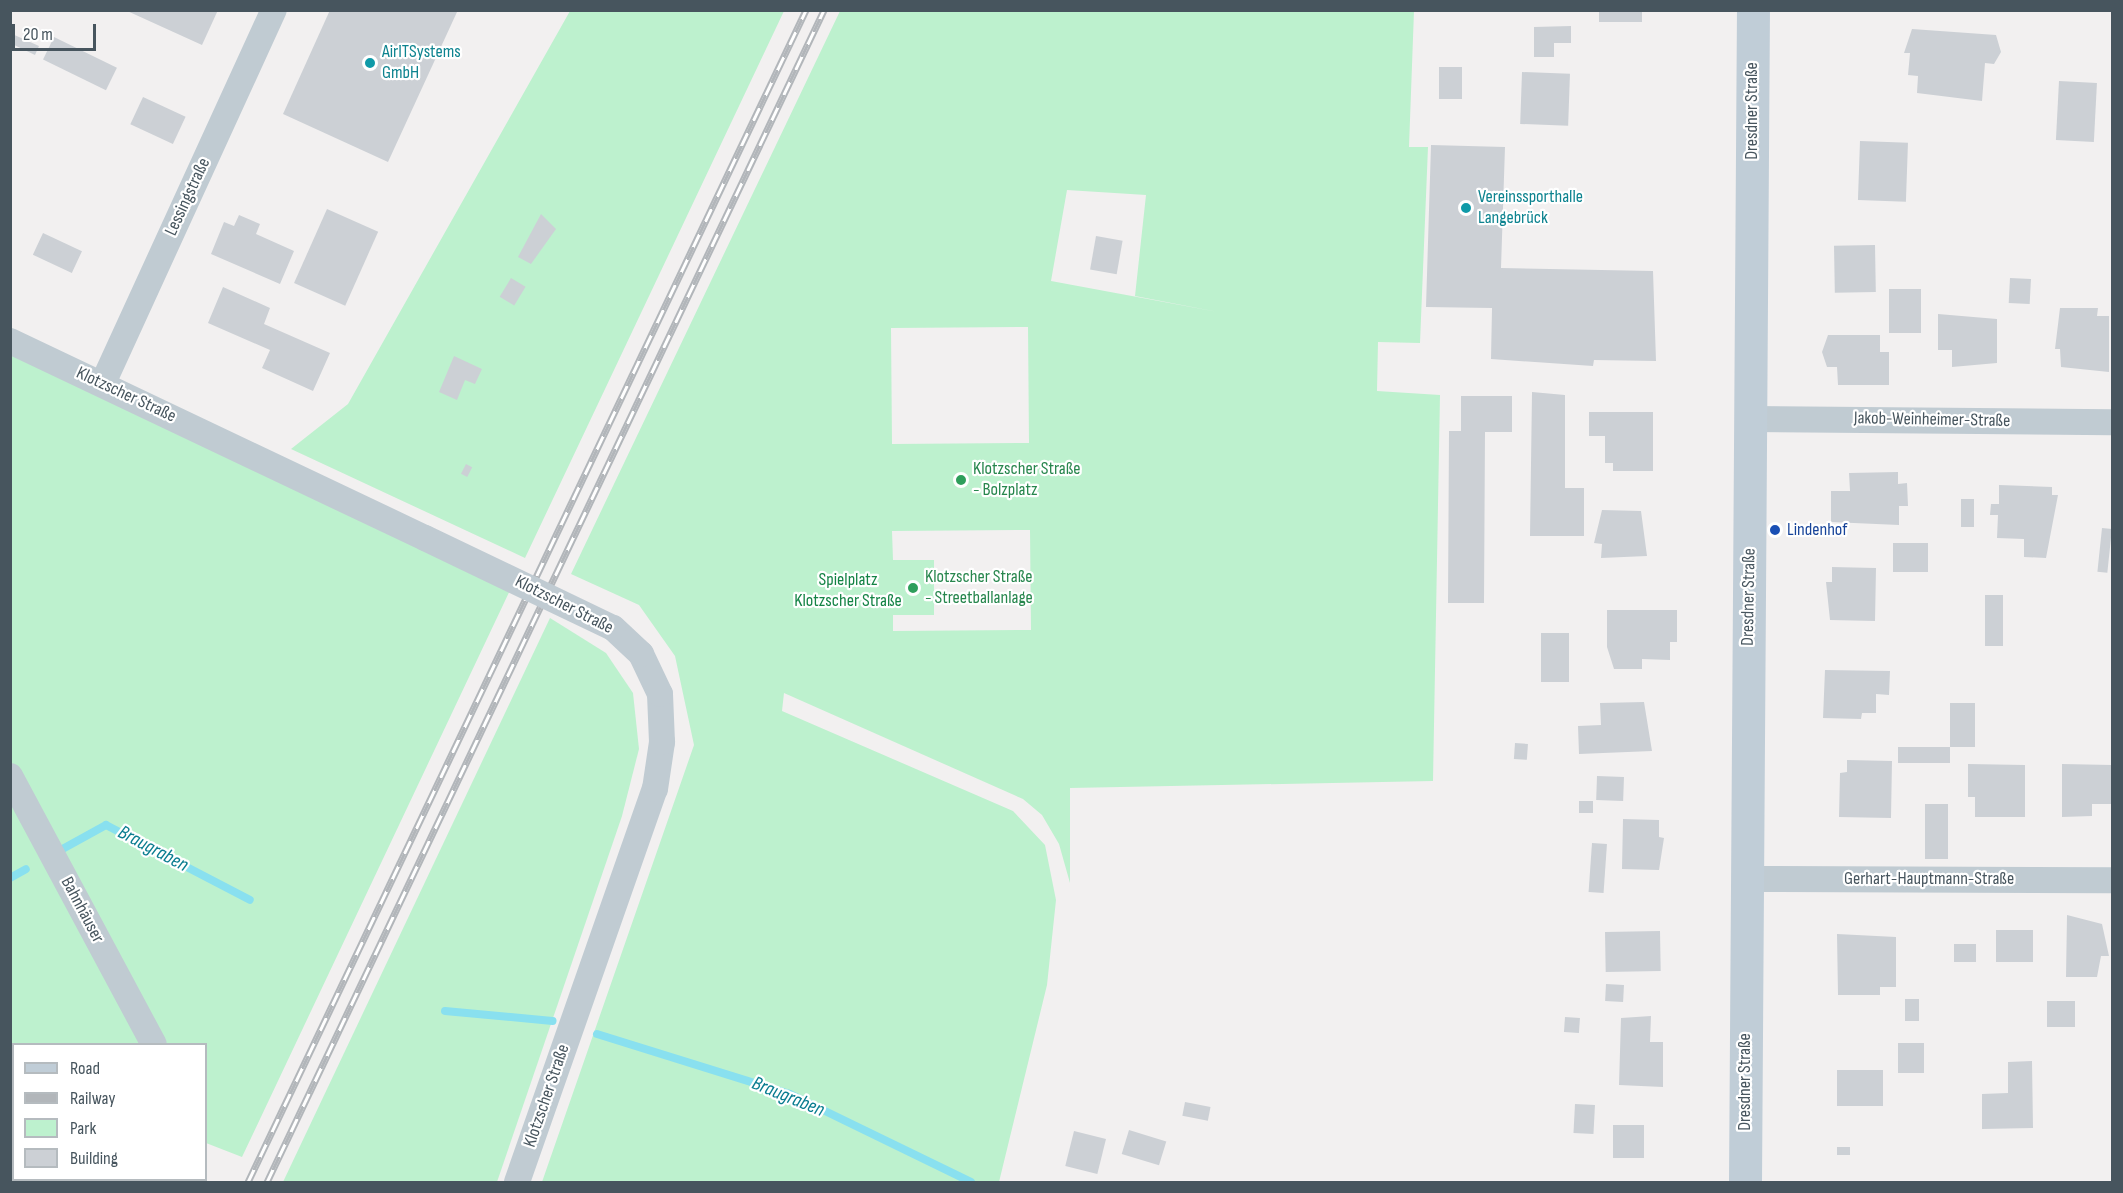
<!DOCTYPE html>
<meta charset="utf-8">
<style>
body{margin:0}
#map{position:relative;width:2123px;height:1193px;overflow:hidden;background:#f2f0f0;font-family:"Sofia Sans Condensed",sans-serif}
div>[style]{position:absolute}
.green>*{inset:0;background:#bdf1ce}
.stream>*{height:8px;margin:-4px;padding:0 4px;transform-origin:4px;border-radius:4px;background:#89e0ef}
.building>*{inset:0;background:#ccd0d5;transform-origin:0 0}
.street>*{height:26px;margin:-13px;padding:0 13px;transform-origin:13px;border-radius:13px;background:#c0cbd2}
.secondary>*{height:33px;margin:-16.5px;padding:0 16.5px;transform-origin:16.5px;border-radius:16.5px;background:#c0cdd7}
.rail>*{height:7px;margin-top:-3.5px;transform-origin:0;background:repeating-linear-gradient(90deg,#fff 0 14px,#b2b6ba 0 28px);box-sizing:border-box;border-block:2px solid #b2b6ba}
.street-bridge>*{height:26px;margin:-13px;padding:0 13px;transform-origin:13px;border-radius:13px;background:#c0cbd2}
.dots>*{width:16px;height:16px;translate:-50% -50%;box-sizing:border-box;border:3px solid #fff;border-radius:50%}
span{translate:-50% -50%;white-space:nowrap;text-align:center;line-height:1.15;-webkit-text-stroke:4.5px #fff;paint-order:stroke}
.culture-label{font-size:18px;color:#0d838f}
.left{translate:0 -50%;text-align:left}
.street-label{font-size:18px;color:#47555e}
.leisure-label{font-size:18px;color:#27864d}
.transit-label{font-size:18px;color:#164399}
.park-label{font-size:18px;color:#148345}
.water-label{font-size:20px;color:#0a7d90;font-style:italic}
.frame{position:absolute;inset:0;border:12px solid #47555e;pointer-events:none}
.legend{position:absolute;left:12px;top:1043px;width:195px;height:138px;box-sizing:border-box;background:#fff;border:2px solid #b5bbbf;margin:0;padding:8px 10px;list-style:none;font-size:18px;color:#47555e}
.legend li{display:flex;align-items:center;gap:12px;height:30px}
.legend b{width:30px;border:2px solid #b5bbbf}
.scale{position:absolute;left:12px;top:24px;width:84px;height:27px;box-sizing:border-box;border:3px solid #47555e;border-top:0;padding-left:8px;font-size:18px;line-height:21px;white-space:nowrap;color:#47555e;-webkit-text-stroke:4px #fff;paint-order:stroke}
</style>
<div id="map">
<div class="green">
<i style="clip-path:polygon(570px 11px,784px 11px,525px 558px,291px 449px,348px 404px)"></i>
<i style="clip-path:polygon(evenodd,840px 11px,1414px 11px,1409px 147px,1428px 147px,1420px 343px,1378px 342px,1377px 391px,1440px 395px,1433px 781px,1070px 788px,1070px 883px,1059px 844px,1042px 815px,1023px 799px,784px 693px,782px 711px,1013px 811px,1045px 845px,1056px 900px,1047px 985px,999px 1182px,542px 1182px,694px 745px,675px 656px,639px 605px,571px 574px,840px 11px,1067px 190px,1146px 195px,1135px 296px,1218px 312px,1051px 281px,1067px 190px,840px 11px,1028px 327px,1029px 443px,892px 444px,891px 328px,1028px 327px,840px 11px,1030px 530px,1031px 630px,893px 631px,893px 615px,934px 615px,934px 560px,893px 560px,892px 531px,1030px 530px)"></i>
<i style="clip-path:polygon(10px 345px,513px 584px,242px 1157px,206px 1143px,206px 1044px,14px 1044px,14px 1180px,139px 1182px,11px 1182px)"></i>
<i style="clip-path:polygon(550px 618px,606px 653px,633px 693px,639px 749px,622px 816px,497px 1182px,283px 1182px)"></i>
</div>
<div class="stream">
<i style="left:57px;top:852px;width:56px;rotate:-28.9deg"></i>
<i style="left:106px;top:825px;width:162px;rotate:27.5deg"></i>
<i style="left:10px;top:878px;width:18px;rotate:-29deg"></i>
<i style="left:445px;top:1011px;width:108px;rotate:5.3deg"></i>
<i style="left:597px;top:1034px;width:202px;rotate:17.3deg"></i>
<i style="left:790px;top:1094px;width:201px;rotate:25.9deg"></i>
</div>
<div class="building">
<i style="clip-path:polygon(125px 10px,218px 10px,202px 45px)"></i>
<i style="clip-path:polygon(330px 10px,457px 12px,388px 162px,283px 114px)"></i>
<i style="left:1599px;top:10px;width:43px;height:12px"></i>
<i style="clip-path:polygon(1571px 26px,1571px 43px,1554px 43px,1554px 57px,1534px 57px,1534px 27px)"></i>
<i style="clip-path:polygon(1912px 29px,1996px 35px,2001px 52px,1994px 64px,1985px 63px,1982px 101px,1917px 93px,1918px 76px,1908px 75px,1910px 53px,1904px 53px)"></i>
<i style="clip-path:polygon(10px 33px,39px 46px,35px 55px,10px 43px)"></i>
<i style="left:54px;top:37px;width:70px;height:25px;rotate:26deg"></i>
<i style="left:1439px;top:67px;width:23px;height:32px"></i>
<i style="left:1522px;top:72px;width:48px;height:52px;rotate:2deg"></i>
<i style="left:2059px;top:81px;width:38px;height:59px;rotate:3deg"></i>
<i style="left:143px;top:97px;width:47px;height:30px;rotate:25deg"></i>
<i style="left:1860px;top:141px;width:48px;height:59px;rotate:2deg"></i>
<i style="clip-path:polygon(1431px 145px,1505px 147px,1501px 268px,1653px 271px,1656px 361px,1594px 360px,1593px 366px,1491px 359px,1492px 308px,1426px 307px)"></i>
<i style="left:327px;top:209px;width:56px;height:81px;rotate:24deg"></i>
<i style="clip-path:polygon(541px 214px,556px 229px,531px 264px,518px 257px)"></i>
<i style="clip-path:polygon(239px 215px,260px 224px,256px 234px,294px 251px,280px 284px,211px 254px,224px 222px,234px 226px)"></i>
<i style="left:43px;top:233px;width:43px;height:24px;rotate:25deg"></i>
<i style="left:1096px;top:236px;width:27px;height:34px;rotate:10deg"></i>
<i style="left:1875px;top:245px;width:47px;height:41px;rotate:89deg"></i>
<i style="left:511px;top:278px;width:17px;height:22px;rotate:31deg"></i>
<i style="left:2010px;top:278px;width:21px;height:25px;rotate:3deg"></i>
<i style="clip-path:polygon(223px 287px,270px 308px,264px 324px,330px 353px,313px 391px,262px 368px,270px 350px,208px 323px)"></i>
<i style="left:1889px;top:289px;width:32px;height:44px"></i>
<i style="clip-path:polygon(2060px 308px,2098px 308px,2097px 316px,2109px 316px,2109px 372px,2061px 367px,2060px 349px,2055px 349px)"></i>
<i style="clip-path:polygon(1938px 314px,1997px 319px,1997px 363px,1952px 367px,1952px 350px,1938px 350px)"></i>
<i style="clip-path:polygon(1828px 335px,1880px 335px,1880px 352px,1889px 352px,1889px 385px,1838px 385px,1837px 367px,1827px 367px,1822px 352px)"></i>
<i style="clip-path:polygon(454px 356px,482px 369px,475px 384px,465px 380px,457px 400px,439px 392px)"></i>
<i style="clip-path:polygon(1532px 392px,1565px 395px,1565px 488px,1584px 488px,1584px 536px,1530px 536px)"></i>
<i style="clip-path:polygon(1461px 396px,1512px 396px,1512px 432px,1485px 432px,1484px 603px,1448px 603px,1449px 431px,1461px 431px)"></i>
<i style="clip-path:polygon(1589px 412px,1653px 412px,1653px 471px,1613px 471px,1613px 463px,1605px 463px,1605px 436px,1589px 436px)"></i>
<i style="left:466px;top:464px;width:7px;height:11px;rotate:27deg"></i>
<i style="clip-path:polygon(1898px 472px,1898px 484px,1907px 483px,1908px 506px,1899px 506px,1899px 525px,1831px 522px,1831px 491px,1850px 491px,1849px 473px)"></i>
<i style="clip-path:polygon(1999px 485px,2052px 487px,2052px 495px,2058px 495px,2046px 558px,2024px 557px,2024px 539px,1997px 538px,1998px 515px,1990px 515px,1991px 504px,1999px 504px)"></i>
<i style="left:1974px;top:499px;width:28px;height:13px;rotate:90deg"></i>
<i style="clip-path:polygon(1602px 510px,1641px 511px,1647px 556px,1601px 558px,1602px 544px,1594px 543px)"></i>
<i style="left:2102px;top:528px;width:10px;height:44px;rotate:6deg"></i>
<i style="left:1893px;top:543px;width:35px;height:29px"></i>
<i style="clip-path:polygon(1832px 567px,1876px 568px,1875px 621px,1830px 620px,1826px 582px,1832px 582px)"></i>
<i style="left:1985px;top:595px;width:18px;height:51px"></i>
<i style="clip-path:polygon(1607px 610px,1677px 610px,1677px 642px,1670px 642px,1670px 660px,1642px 659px,1642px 669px,1614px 669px,1607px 647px)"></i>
<i style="left:1541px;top:633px;width:28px;height:49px"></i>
<i style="clip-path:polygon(1825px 670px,1890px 671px,1889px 695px,1876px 694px,1876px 713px,1862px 713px,1861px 719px,1823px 718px)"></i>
<i style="clip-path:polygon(1644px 702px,1652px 751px,1579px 754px,1578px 726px,1601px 725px,1600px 703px)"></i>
<i style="left:1950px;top:703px;width:25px;height:44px"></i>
<i style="left:1515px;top:743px;width:13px;height:16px;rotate:4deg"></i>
<i style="left:1898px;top:747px;width:52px;height:16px"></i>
<i style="clip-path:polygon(1847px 760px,1892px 761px,1891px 818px,1839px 817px,1840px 773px,1847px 772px)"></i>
<i style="clip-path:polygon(1968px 764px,2025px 765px,2025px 817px,1975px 817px,1975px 797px,1968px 797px)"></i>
<i style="clip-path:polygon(2062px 764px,2112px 765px,2112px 804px,2092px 804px,2092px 816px,2062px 817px)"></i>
<i style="left:1597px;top:776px;width:27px;height:24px;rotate:2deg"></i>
<i style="left:1579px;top:801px;width:14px;height:12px"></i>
<i style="left:1925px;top:804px;width:23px;height:55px"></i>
<i style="clip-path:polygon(1623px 819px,1659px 820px,1659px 837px,1664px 838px,1659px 870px,1622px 869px)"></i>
<i style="left:1592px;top:843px;width:15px;height:49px;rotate:4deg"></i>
<i style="clip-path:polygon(2067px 915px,2102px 924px,2109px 956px,2101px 956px,2097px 977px,2066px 977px)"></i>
<i style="left:2033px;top:930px;width:32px;height:37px;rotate:90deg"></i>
<i style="left:1660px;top:931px;width:40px;height:55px;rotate:89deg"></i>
<i style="clip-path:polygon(1837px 934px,1896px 937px,1896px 987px,1880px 987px,1880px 995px,1838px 995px)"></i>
<i style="left:1976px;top:944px;width:18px;height:22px;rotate:90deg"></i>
<i style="left:1606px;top:984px;width:18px;height:17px;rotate:3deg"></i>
<i style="left:1905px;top:999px;width:14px;height:22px"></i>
<i style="left:2047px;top:1001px;width:28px;height:26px"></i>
<i style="clip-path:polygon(1651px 1016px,1650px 1042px,1663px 1042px,1663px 1087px,1619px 1085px,1621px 1018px)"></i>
<i style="left:1565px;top:1017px;width:15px;height:15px;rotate:4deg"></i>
<i style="left:1898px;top:1043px;width:26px;height:30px"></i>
<i style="clip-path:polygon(2032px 1061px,2033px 1128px,1982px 1129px,1982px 1094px,2008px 1093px,2008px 1062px)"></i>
<i style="left:1837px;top:1070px;width:46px;height:36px"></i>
<i style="left:1185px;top:1102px;width:26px;height:14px;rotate:11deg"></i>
<i style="left:1575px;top:1104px;width:20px;height:29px;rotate:3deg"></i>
<i style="left:1613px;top:1125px;width:31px;height:33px"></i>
<i style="left:1129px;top:1130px;width:39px;height:25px;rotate:17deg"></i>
<i style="left:1074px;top:1131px;width:33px;height:36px;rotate:14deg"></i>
<i style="left:1837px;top:1147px;width:13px;height:8px"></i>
<i style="clip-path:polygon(173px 1180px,197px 1180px,204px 1182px,171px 1182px)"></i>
</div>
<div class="street">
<i style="left:10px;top:341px;width:459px;rotate:25.4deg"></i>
<i style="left:103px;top:383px;width:410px;rotate:-65.4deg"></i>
<i style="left:1751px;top:419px;width:361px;rotate:0.5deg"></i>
<i style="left:10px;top:776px;width:304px;rotate:61.8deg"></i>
<i style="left:1746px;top:879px;width:366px;rotate:0.2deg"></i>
<i style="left:141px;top:1182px;width:2px;rotate:-63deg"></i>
<i style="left:517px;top:1182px;width:417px;rotate:-70.7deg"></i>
<i style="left:655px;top:789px;width:48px;rotate:-81.5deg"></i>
<i style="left:662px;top:742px;width:48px;rotate:-92.4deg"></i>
<i style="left:660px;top:694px;width:44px;rotate:-115.4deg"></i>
<i style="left:641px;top:654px;width:38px;rotate:-137deg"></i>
</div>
<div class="secondary">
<i style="left:1745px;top:1182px;width:1172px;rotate:-89.61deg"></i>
</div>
<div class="rail">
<i style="left:248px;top:1182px;width:1298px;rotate:-64.54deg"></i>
<i style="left:267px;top:1182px;width:1298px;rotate:-64.58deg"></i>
</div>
<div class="street-bridge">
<i style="left:425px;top:538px;width:208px;rotate:25.6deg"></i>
</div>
<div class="dots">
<i style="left:370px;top:63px;background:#0f9aa8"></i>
<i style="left:1466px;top:208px;background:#0f9aa8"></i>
<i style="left:961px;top:480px;background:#2e9e5b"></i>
<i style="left:1775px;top:530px;background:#1a4fb4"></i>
<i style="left:913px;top:588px;background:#2e9e5b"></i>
</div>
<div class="culture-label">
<span class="left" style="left:382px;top:63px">AirITSystems<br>GmbH</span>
<span class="left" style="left:1478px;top:208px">Vereinssporthalle<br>Langebrück</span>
</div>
<div class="street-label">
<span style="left:1752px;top:111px;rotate:-90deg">Dresdner Straße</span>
<span style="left:188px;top:197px;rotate:-65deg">Lessingstraße</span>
<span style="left:126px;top:395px;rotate:25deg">Klotzscher Straße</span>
<span style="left:1932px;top:420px;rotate:1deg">Jakob-Weinheimer-Straße</span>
<span style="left:1749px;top:597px;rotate:-89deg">Dresdner Straße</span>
<span style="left:564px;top:605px;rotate:27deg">Klotzscher Straße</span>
<span style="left:1929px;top:879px">Gerhart-Hauptmann-Straße</span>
<span style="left:82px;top:910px;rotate:62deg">Bahnhäuser</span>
<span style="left:1745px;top:1082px;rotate:-90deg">Dresdner Straße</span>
<span style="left:547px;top:1096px;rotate:-71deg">Klotzscher Straße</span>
</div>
<div class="leisure-label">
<span class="left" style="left:973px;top:480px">Klotzscher Straße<br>- Bolzplatz</span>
<span class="left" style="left:925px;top:588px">Klotzscher Straße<br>- Streetballanlage</span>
</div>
<div class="transit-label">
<span class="left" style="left:1787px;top:530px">Lindenhof</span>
</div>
<div class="park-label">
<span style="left:848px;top:591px">Spielplatz<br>Klotzscher Straße</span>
</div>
<div class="water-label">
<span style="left:153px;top:849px;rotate:28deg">Braugraben</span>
<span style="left:788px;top:1097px;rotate:22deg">Braugraben</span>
</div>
<div class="frame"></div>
<ul class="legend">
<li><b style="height:8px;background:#c0cdd7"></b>Road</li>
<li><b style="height:8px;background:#b2b6ba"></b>Railway</li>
<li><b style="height:16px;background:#bdf1ce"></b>Park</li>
<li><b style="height:16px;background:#ccd0d5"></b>Building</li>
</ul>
<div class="scale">20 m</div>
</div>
